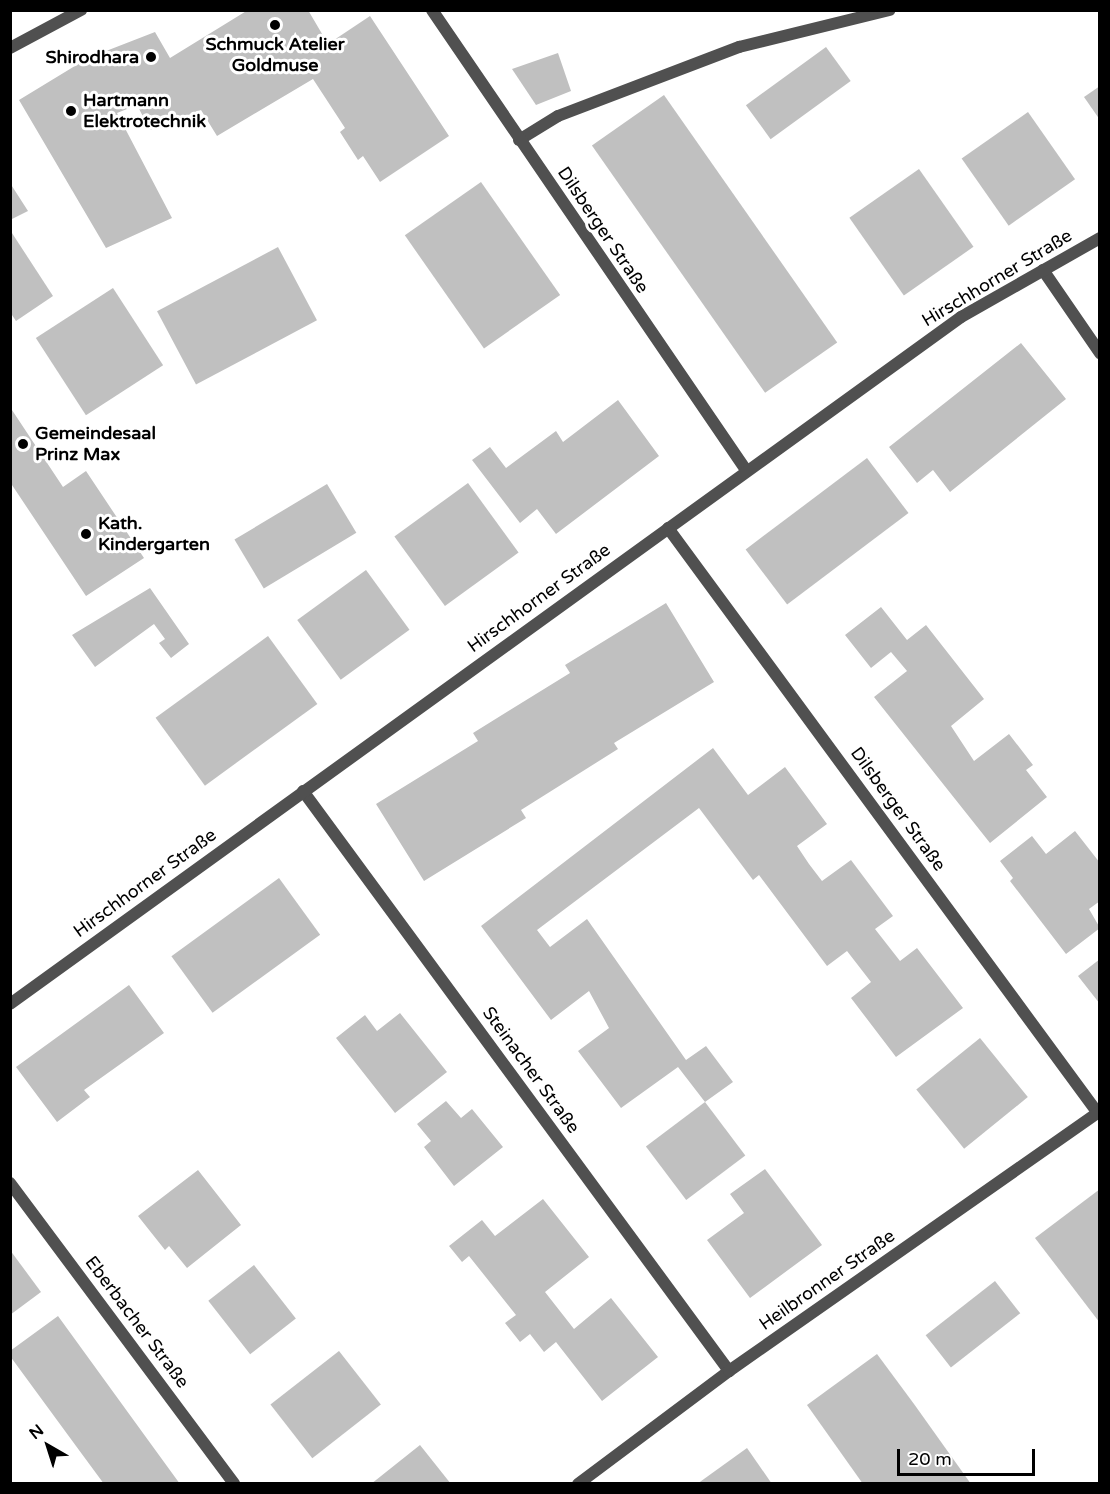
<!DOCTYPE html>
<meta charset="utf-8">
<style>
body{margin:0}
#map{position:relative;width:1110px;height:1494px;overflow:hidden;background:#fff;font-family:"Varela Round",sans-serif}
div>[style]{position:absolute}
.building>*{inset:0;background:#c0c0c0;transform-origin:0 0}
.service>*{height:12px;margin:-6px;padding:0 6px;transform-origin:6px;border-radius:6px;background:#505050}
.minor>*{height:12px;margin:-6px;padding:0 6px;transform-origin:6px;border-radius:6px;background:#505050}
.tertiary>*{height:12px;margin:-6px;padding:0 6px;transform-origin:6px;border-radius:6px;background:#505050}
.dots>*{width:16px;height:16px;translate:-50% -50%;box-sizing:border-box;border:3px solid #fff;border-radius:50%}
span{translate:-50% -50%;white-space:nowrap;text-align:center;line-height:1.15;-webkit-text-stroke:6px #fff;paint-order:stroke}
.poi-label{font-size:18px;color:#000;font-weight:700}
.right{translate:-100% -50%;text-align:right}
.left{translate:0 -50%;text-align:left}
.street-label{font-size:18px;color:#000}
.frame{position:absolute;inset:0;border:12px solid #000;pointer-events:none}
.north{position:absolute;left:18px;top:1416px;width:60px;height:60px;-webkit-text-stroke:4px #fff;paint-order:stroke;rotate:321deg;font-size:16px;font-weight:700;line-height:24px;text-align:center;color:#000}
.north::after{content:'';display:block;margin:auto;width:21px;height:27px;background:#000;clip-path:polygon(50% 0,100% 100%,50% 72%,0 100%)}
.scale{position:absolute;left:897px;top:1449px;width:138px;height:27px;box-sizing:border-box;border:3px solid #000;border-top:0;padding-left:8px;font-size:18px;line-height:21px;white-space:nowrap;color:#000;-webkit-text-stroke:4px #fff;paint-order:stroke}
</style>
<div id="map">
<div class="building">
<i style="clip-path:polygon(248px 10px,308px 10px,328px 44px,370px 16px,449px 136px,380px 182px,363px 156px,358px 160px,340px 132px,345px 128px,313px 79px,217px 136px,201px 110px,150px 130px,137px 105px,117px 113px,172px 218px,106px 248px,19px 100px,88px 58px,155px 32px,170px 58px)"></i>
<i style="left:826px;top:47px;width:42px;height:99px;rotate:54deg"></i>
<i style="clip-path:polygon(558px 53px,571px 91px,536px 105px,512px 69px)"></i>
<i style="clip-path:polygon(1100px 86px,1100px 120px,1084px 97px)"></i>
<i style="left:664px;top:95px;width:302px;height:88px;rotate:55deg"></i>
<i style="left:1028px;top:112px;width:82px;height:81px;rotate:55deg"></i>
<i style="left:919px;top:169px;width:95px;height:85px;rotate:55deg"></i>
<i style="left:481px;top:182px;width:138px;height:93px;rotate:55deg"></i>
<i style="clip-path:polygon(10px 183px,28px 211px,10px 220px)"></i>
<i style="clip-path:polygon(10px 230px,53px 296px,16px 321px,10px 312px)"></i>
<i style="left:278px;top:247px;width:83px;height:137px;rotate:62deg"></i>
<i style="left:113px;top:288px;width:92px;height:92px;rotate:57deg"></i>
<i style="clip-path:polygon(1021px 343px,1066px 399px,950px 492px,933px 470px,917px 483px,889px 447px)"></i>
<i style="clip-path:polygon(618px 400px,659px 456px,556px 534px,537px 509px,520px 523px,472px 460px,490px 447px,506px 468px,556px 431px,563px 442px)"></i>
<i style="clip-path:polygon(10px 407px,63px 487px,86px 471px,144px 558px,86px 596px,10px 482px)"></i>
<i style="left:867px;top:458px;width:69px;height:152px;rotate:53deg"></i>
<i style="left:468px;top:483px;width:86px;height:91px;rotate:54deg"></i>
<i style="left:327px;top:484px;width:57px;height:108px;rotate:59deg"></i>
<i style="left:366px;top:570px;width:74px;height:85px;rotate:54deg"></i>
<i style="clip-path:polygon(150px 588px,189px 644px,171px 658px,159px 643px,165px 639px,154px 624px,95px 667px,72px 635px)"></i>
<i style="clip-path:polygon(666px 603px,714px 682px,614px 743px,618px 749px,521px 810px,526px 818px,424px 881px,376px 804px,478px 741px,473px 733px,570px 673px,565px 665px)"></i>
<i style="clip-path:polygon(881px 607px,907px 640px,926px 625px,984px 699px,951px 726px,974px 761px,1009px 734px,1033px 765px,1026px 770px,1047px 797px,990px 843px,874px 697px,907px 671px,891px 652px,871px 668px,845px 635px)"></i>
<i style="left:268px;top:636px;width:84px;height:139px;rotate:54deg"></i>
<i style="clip-path:polygon(713px 748px,748px 795px,785px 767px,827px 824px,797px 846px,809px 864px,822px 881px,851px 860px,893px 916px,875px 929px,900px 961px,917px 948px,963px 1008px,896px 1057px,851px 998px,871px 982px,847px 951px,827px 966px,759px 875px,753px 880px,699px 808px,537px 930px,550px 947px,587px 919px,686px 1060px,706px 1046px,733px 1082px,705px 1102px,678px 1067px,621px 1108px,578px 1051px,609px 1028px,589px 991px,551px 1020px,481px 926px)"></i>
<i style="clip-path:polygon(1075px 831px,1100px 863px,1100px 901px,1089px 909px,1100px 928px,1066px 954px,1010px 881px,1013px 878px,1000px 861px,1032px 836px,1046px 854px)"></i>
<i style="left:279px;top:878px;width:70px;height:133px;rotate:54deg"></i>
<i style="clip-path:polygon(1100px 959px,1100px 1004px,1078px 976px)"></i>
<i style="clip-path:polygon(129px 985px,164px 1033px,84px 1090px,90px 1097px,57px 1122px,16px 1067px)"></i>
<i style="clip-path:polygon(400px 1013px,447px 1072px,395px 1113px,336px 1038px,365px 1015px,377px 1031px)"></i>
<i style="left:980px;top:1038px;width:76px;height:82px;rotate:51deg"></i>
<i style="clip-path:polygon(446px 1101px,461px 1118px,472px 1109px,503px 1147px,454px 1186px,424px 1147px,431px 1141px,417px 1124px)"></i>
<i style="left:705px;top:1102px;width:67px;height:74px;rotate:53deg"></i>
<i style="clip-path:polygon(765px 1169px,822px 1245px,750px 1298px,707px 1240px,744px 1213px,730px 1194px)"></i>
<i style="clip-path:polygon(198px 1170px,241px 1225px,187px 1268px,169px 1246px,165px 1250px,138px 1216px)"></i>
<i style="clip-path:polygon(1100px 1189px,1100px 1323px,1035px 1238px)"></i>
<i style="clip-path:polygon(543px 1199px,589px 1257px,545px 1292px,574px 1329px,611px 1298px,658px 1357px,602px 1401px,556px 1342px,544px 1352px,530px 1334px,520px 1342px,505px 1323px,516px 1315px,469px 1256px,462px 1262px,449px 1246px,482px 1220px,495px 1236px)"></i>
<i style="clip-path:polygon(10px 1250px,41px 1292px,10px 1315px)"></i>
<i style="left:254px;top:1265px;width:68px;height:58px;rotate:52deg"></i>
<i style="left:995px;top:1281px;width:41px;height:88px;rotate:52deg"></i>
<i style="clip-path:polygon(58px 1316px,148px 1440px,180px 1484px,104px 1484px,76px 1446px,10px 1356px,10px 1351px)"></i>
<i style="left:339px;top:1351px;width:68px;height:87px;rotate:52deg"></i>
<i style="clip-path:polygon(877px 1354px,914px 1404px,971px 1484px,863px 1484px,807px 1405px)"></i>
<i style="clip-path:polygon(420px 1445px,451px 1484px,371px 1484px)"></i>
<i style="clip-path:polygon(747px 1448px,772px 1484px,697px 1484px)"></i>
</div>
<div class="service">
<i style="left:519px;top:140px;width:46px;rotate:-31.6deg"></i>
<i style="left:558px;top:116px;width:194px;rotate:-20.9deg"></i>
<i style="left:739px;top:47px;width:155px;rotate:-13.8deg"></i>
</div>
<div class="minor">
<i style="left:432px;top:10px;width:557px;rotate:55.68deg"></i>
<i style="left:1043px;top:270px;width:101px;rotate:55.5deg"></i>
<i style="left:668px;top:528px;width:725px;rotate:53.7deg"></i>
<i style="left:303px;top:791px;width:720px;rotate:53.7deg"></i>
<i style="left:10px;top:1004px;width:1173px;rotate:-35.84deg"></i>
<i style="left:961px;top:317px;width:160px;rotate:-29.6deg"></i>
<i style="left:10px;top:1183px;width:375px;rotate:53.3deg"></i>
<i style="left:578px;top:1484px;width:189px;rotate:-36.8deg"></i>
<i style="left:729px;top:1371px;width:453px;rotate:-35deg"></i>
</div>
<div class="tertiary">
<i style="left:10px;top:48px;width:81px;rotate:-28.2deg"></i>
</div>
<div class="dots">
<i style="left:275px;top:25px;background:#000"></i>
<i style="left:151px;top:57px;background:#000"></i>
<i style="left:71px;top:111px;background:#000"></i>
<i style="left:23px;top:444px;background:#000"></i>
<i style="left:86px;top:534px;background:#000"></i>
</div>
<div class="poi-label">
<span style="left:275px;top:55px">Schmuck Atelier<br>Goldmuse</span>
<span class="right" style="left:139px;top:57px">Shirodhara</span>
<span class="left" style="left:83px;top:111px">Hartmann<br>Elektrotechnik</span>
<span class="left" style="left:35px;top:444px">Gemeindesaal<br>Prinz Max</span>
<span class="left" style="left:98px;top:534px">Kath.<br>Kindergarten</span>
</div>
<div class="street-label">
<span style="left:603px;top:230px;rotate:56deg">Dilsberger Straße</span>
<span style="left:997px;top:278px;rotate:-31deg">Hirschhorner Straße</span>
<span style="left:539px;top:598px;rotate:-36deg">Hirschhorner Straße</span>
<span style="left:898px;top:809px;rotate:54deg">Dilsberger Straße</span>
<span style="left:145px;top:883px;rotate:-36deg">Hirschhorner Straße</span>
<span style="left:531px;top:1070px;rotate:54deg">Steinacher Straße</span>
<span style="left:827px;top:1280px;rotate:-35deg">Heilbronner Straße</span>
<span style="left:137px;top:1322px;rotate:53deg">Eberbacher Straße</span>
</div>
<div class="frame"></div>
<div class="north">N</div>
<div class="scale">20 m</div>
</div>
